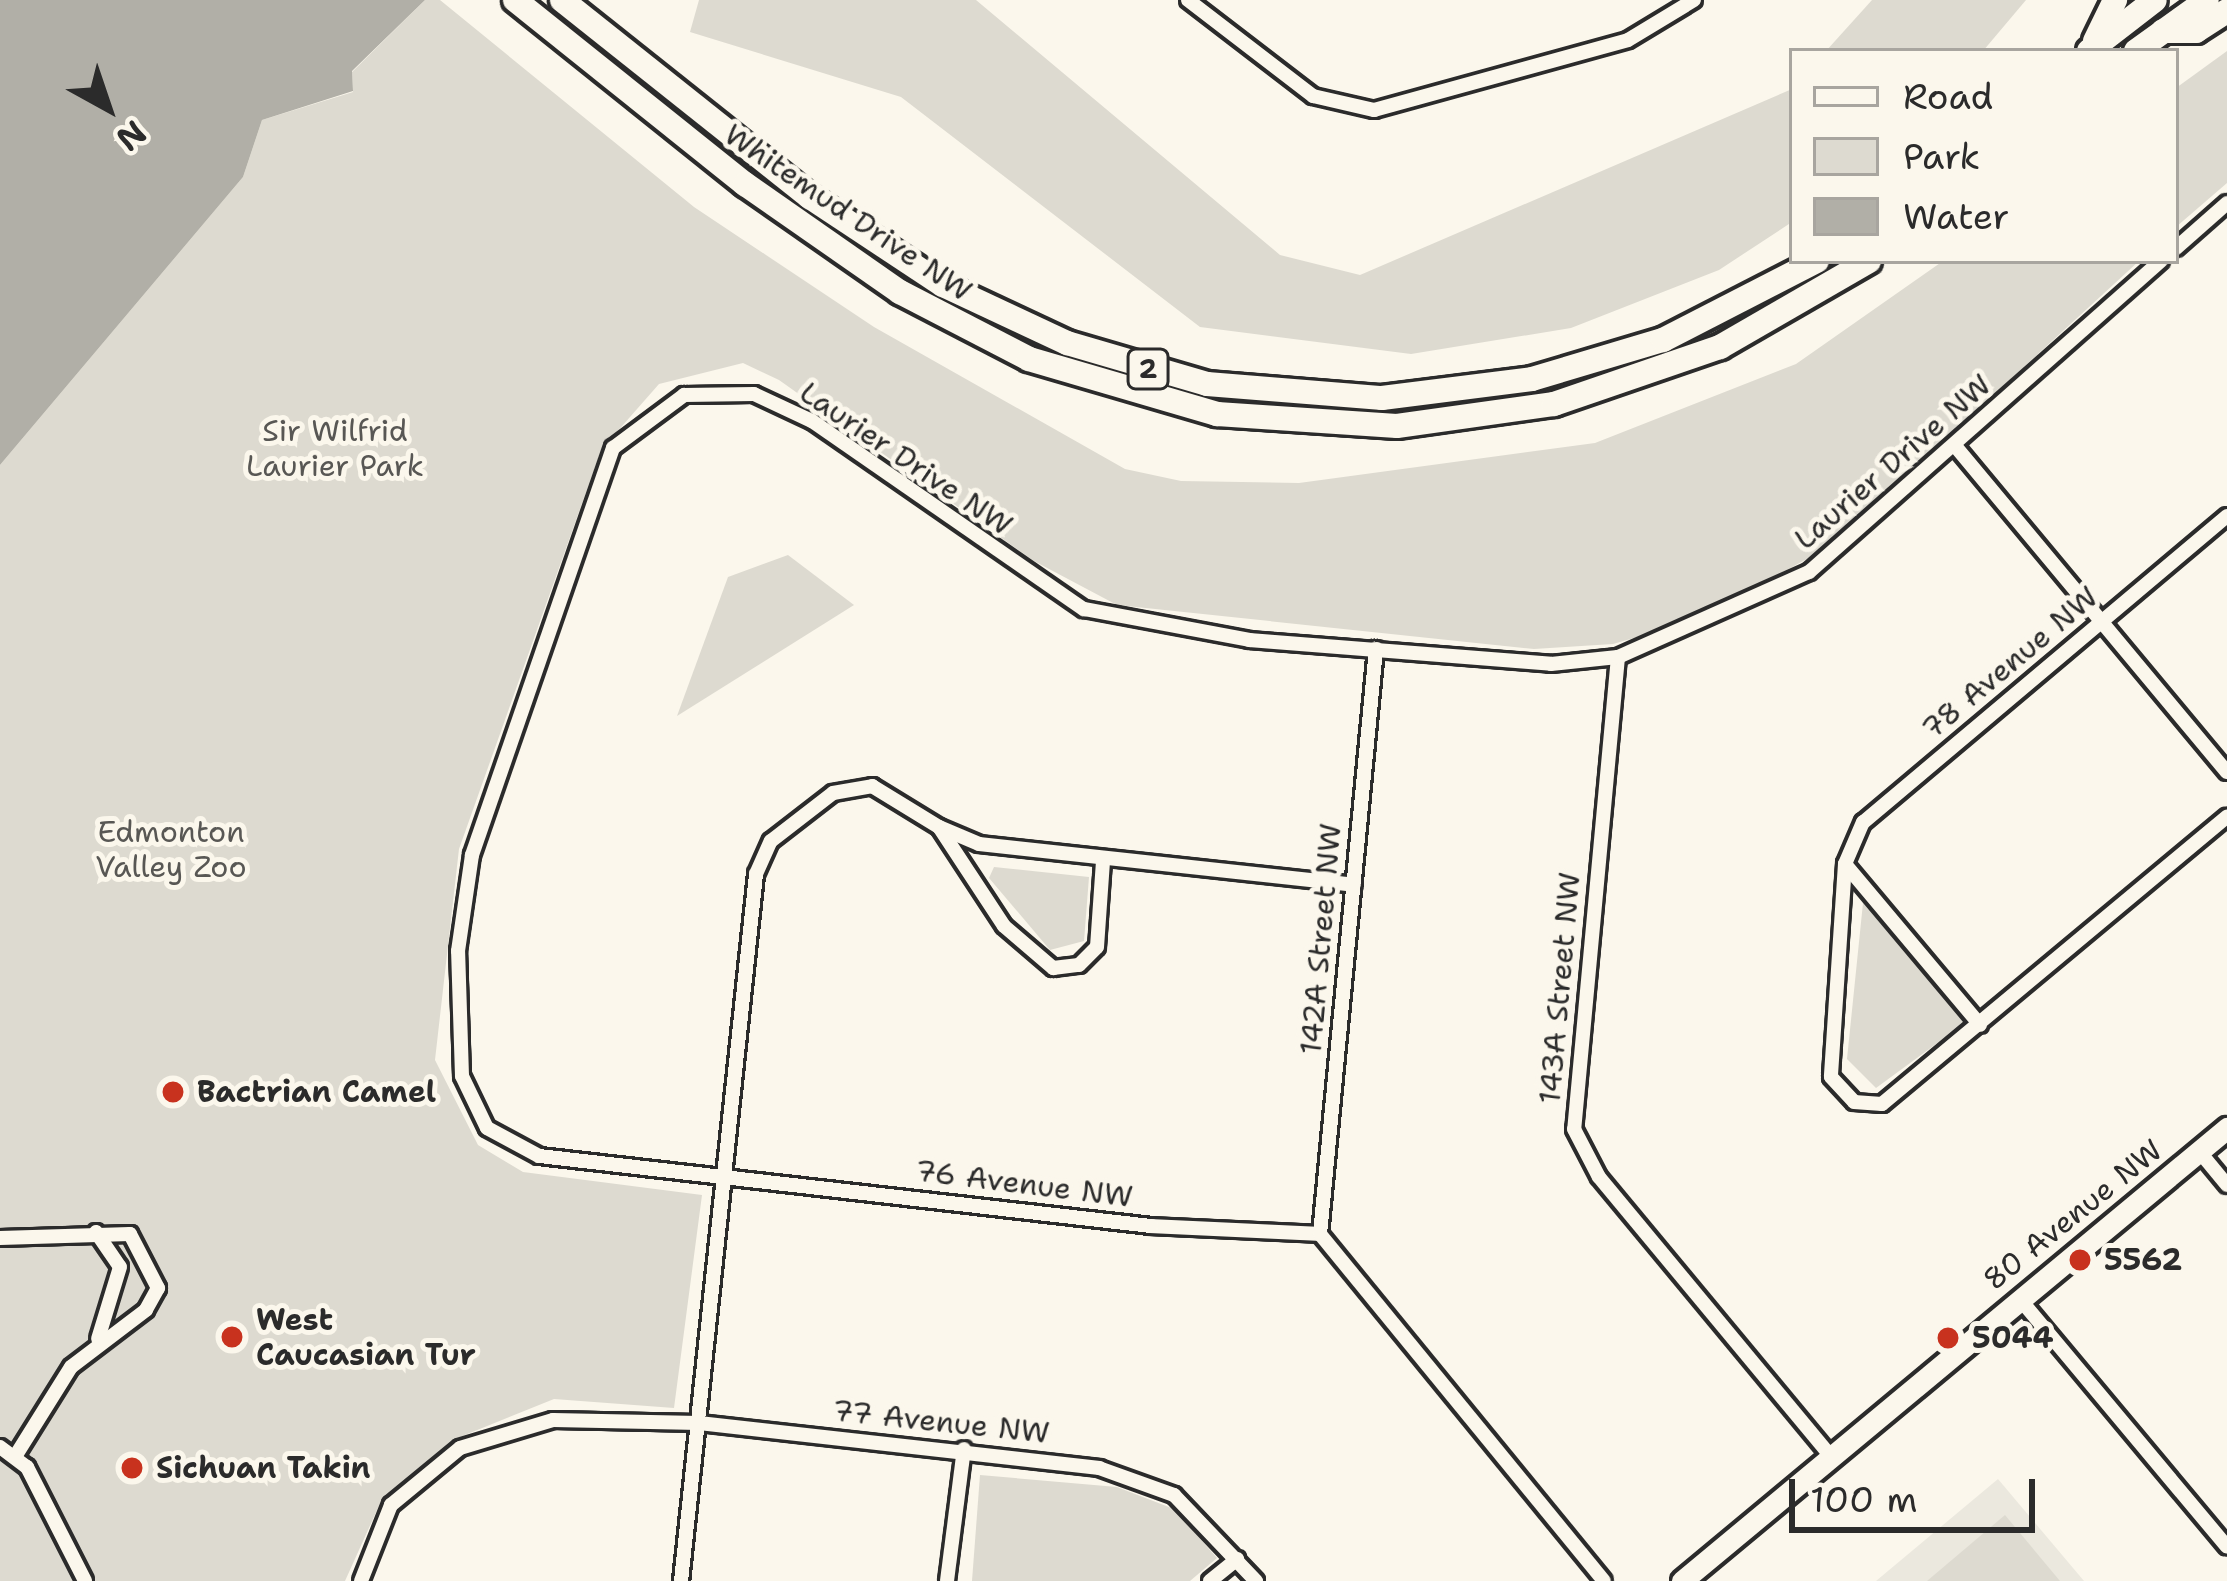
<!DOCTYPE html>
<style>
body{margin:0}
#map{position:relative;width:2227px;height:1581px;overflow:hidden;background:#fbf7ec;font-family:"Shantell Sans",sans-serif}
div>[style]{position:absolute}
.built>*{inset:0;background:#ebe8de}
.green>*{inset:0;background:#dddad0}
.water>*{inset:0;background:#b1afa7}
.roads{filter:drop-shadow(3px 0 #2b2b2b) drop-shadow(-3px 0 #2b2b2b) drop-shadow(0 3px #2b2b2b) drop-shadow(0 -3px #2b2b2b)}
.street>*{height:14px;margin:-7px;padding:0 7px;transform-origin:7px;border-radius:7px;background:#fbf7ec}
.secondary>*{height:21px;margin:-10.5px;padding:0 10.5px;transform-origin:10.5px;border-radius:10.5px;background:#fbf7ec}
.highway>*{height:24px;margin:-12px;padding:0 12px;transform-origin:12px;border-radius:12px;background:#fbf7ec}
.dots>*{width:33px;height:33px;translate:-50% -50%;box-sizing:border-box;border:6px solid #fbf7ec;border-radius:50%}
span{translate:-50% -50%;white-space:nowrap;text-align:center;line-height:1.15;-webkit-text-stroke:10px #fbf7ec;paint-order:stroke}
.shield-label span{padding:3px 9px;background:#fbf7ec;border:3px solid;border-radius:9px;-webkit-text-stroke-width:0}
.shield-label{font-size:27px;color:#2b2b2b;font-weight:700}
.street-label{font-size:30px;color:#2b2b2b}
.park-label{font-size:30px;color:#585754}
.poi-label{font-size:30px;color:#2b2b2b;font-weight:700}
.left{translate:0 -50%;text-align:left}
.legend{position:absolute;left:1789px;top:48px;width:390px;height:216px;box-sizing:border-box;background:#fbf7ec;border:3px solid #a8a59f;margin:0;padding:15px 21px;list-style:none;font-size:36px;color:#2b2b2b}
.legend li{display:flex;align-items:center;gap:24px;height:60px}
.legend b{width:60px;border:3px solid #a8a59f}
.north{position:absolute;left:48px;top:48px;width:120px;height:120px;-webkit-text-stroke:9px #fbf7ec;paint-order:stroke;rotate:140deg;font-size:33px;font-weight:700;line-height:48px;text-align:center;color:#2b2b2b}
.north::after{content:'';display:block;margin:auto;width:42px;height:54px;background:#2b2b2b;clip-path:polygon(50% 0,100% 100%,50% 72%,0 100%)}
.scale{position:absolute;left:1789px;top:1479px;width:246px;height:54px;box-sizing:border-box;border:6px solid #2b2b2b;border-top:0;padding-left:15px;font-size:36px;line-height:42px;white-space:nowrap;color:#2b2b2b;-webkit-text-stroke:9px #fbf7ec;paint-order:stroke}
</style>
<div id="map">
<div class="built">
<i style="clip-path:polygon(1998px 1479px,2084px 1581px,1876px 1581px)"></i>
</div>
<div class="green">
<i style="clip-path:polygon(425px 0,440px 0,694px 207px,874px 327px,1125px 469px,1181px 481px,1299px 483px,1595px 443px,1796px 364px,1943px 261px,2139px 261px,1827px 548px,1693px 621px,1613px 644px,1534px 649px,1117px 605px,1034px 561px,779px 380px,743px 363px,659px 384px,601px 450px,459px 849px,435px 1060px,478px 1145px,523px 1172px,702px 1195px,674px 1408px,554px 1399px,455px 1439px,382px 1499px,345px 1581px,0 1581px,0 465px,243px 177px,262px 120px,353px 92px,352px 72px)"></i>
<i style="clip-path:polygon(699px 0,976px 0,1280px 255px,1360px 275px,1792px 89px,1792px 222px,1719px 270px,1571px 328px,1411px 354px,1200px 327px,901px 97px,690px 32px)"></i>
<i style="clip-path:polygon(1872px 0,2026px 0,1983px 51px,1826px 51px)"></i>
<i style="clip-path:polygon(2227px 51px,2227px 183px,2176px 227px,2176px 88px)"></i>
<i style="clip-path:polygon(788px 555px,854px 605px,677px 716px,728px 577px)"></i>
<i style="clip-path:polygon(994px 867px,1089px 877px,1084px 941px,1050px 950px,989px 878px)"></i>
<i style="clip-path:polygon(1863px 903px,1966px 1022px,1876px 1088px,1847px 1059px)"></i>
<i style="clip-path:polygon(980px 1475px,1117px 1487px,1174px 1509px,1217px 1558px,1190px 1581px,972px 1581px)"></i>
<i style="clip-path:polygon(2005px 1515px,2060px 1581px,1927px 1581px)"></i>
</div>
<div class="water">
<i style="clip-path:polygon(0 0,425px 0,352px 71px,353px 91px,262px 120px,243px 177px,0 465px)"></i>
</div>
<div class="roads">
<div class="street">
<i style="left:1188px;top:0;width:158px;rotate:37.5deg"></i>
<i style="left:1313px;top:96px;width:63px;rotate:12.9deg"></i>
<i style="left:1374px;top:110px;width:263px;rotate:-15.4deg"></i>
<i style="left:1628px;top:40px;width:77px;rotate:-31.2deg"></i>
<i style="left:2176px;top:248px;width:68px;rotate:-41.4deg"></i>
<i style="left:1956px;top:447px;width:423px;rotate:50.2deg"></i>
<i style="left:2227px;top:516px;width:476px;rotate:139.9deg"></i>
<i style="left:1863px;top:822px;width:46px;rotate:113.2deg"></i>
<i style="left:1845px;top:864px;width:213px;rotate:93.8deg"></i>
<i style="left:1831px;top:1077px;width:34px;rotate:47deg"></i>
<i style="left:1854px;top:1102px;width:28px;rotate:4deg"></i>
<i style="left:1882px;top:1104px;width:449px;rotate:-39.8deg"></i>
<i style="left:1618px;top:657px;width:474px;rotate:95.3deg"></i>
<i style="left:1574px;top:1129px;width:54px;rotate:62.5deg"></i>
<i style="left:1599px;top:1177px;width:359px;rotate:50.3deg"></i>
<i style="left:939px;top:827px;width:43px;rotate:23deg"></i>
<i style="left:979px;top:844px;width:377px;rotate:6.2deg"></i>
<i style="left:1845px;top:864px;width:210px;rotate:50deg"></i>
<i style="left:2199px;top:1151px;width:44px;rotate:50.5deg"></i>
<i style="left:96px;top:1232px;width:42px;rotate:55.6deg"></i>
<i style="left:120px;top:1267px;width:75px;rotate:107deg"></i>
<i style="left:1320px;top:1234px;width:169px;rotate:-177.3deg"></i>
<i style="left:1151px;top:1226px;width:616px;rotate:-173.47deg"></i>
<i style="left:539px;top:1156px;width:59px;rotate:-151.7deg"></i>
<i style="left:487px;top:1128px;width:58px;rotate:-115.7deg"></i>
<i style="left:462px;top:1076px;width:125px;rotate:-91.8deg"></i>
<i style="left:458px;top:951px;width:97px;rotate:-81.7deg"></i>
<i style="left:472px;top:855px;width:431px;rotate:-70.9deg"></i>
<i style="left:613px;top:448px;width:89px;rotate:-36.7deg"></i>
<i style="left:684px;top:395px;width:70px;rotate:-0.8deg"></i>
<i style="left:754px;top:394px;width:64px;rotate:25deg"></i>
<i style="left:812px;top:421px;width:331px;rotate:34.7deg"></i>
<i style="left:1084px;top:609px;width:168px;rotate:10.6deg"></i>
<i style="left:1249px;top:640px;width:303px;rotate:4.5deg"></i>
<i style="left:1551px;top:664px;width:67px;rotate:-6deg"></i>
<i style="left:1618px;top:657px;width:209px;rotate:-24deg"></i>
<i style="left:1809px;top:572px;width:470px;rotate:-41.5deg"></i>
<i style="left:1320px;top:1234px;width:588px;rotate:-84.53deg"></i>
<i style="left:1320px;top:1234px;width:448px;rotate:50.7deg"></i>
<i style="left:0;top:1238px;width:130px;rotate:-1.8deg"></i>
<i style="left:130px;top:1234px;width:61px;rotate:62.6deg"></i>
<i style="left:158px;top:1288px;width:25px;rotate:119deg"></i>
<i style="left:146px;top:1310px;width:94px;rotate:142.8deg"></i>
<i style="left:71px;top:1367px;width:104px;rotate:122deg"></i>
<i style="left:2019px;top:1298px;width:324px;rotate:50.1deg"></i>
<i style="left:0;top:1447px;width:34px;rotate:37deg"></i>
<i style="left:27px;top:1467px;width:128px;rotate:63deg"></i>
<i style="left:361px;top:1581px;width:82px;rotate:-68.5deg"></i>
<i style="left:391px;top:1505px;width:89px;rotate:-39.6deg"></i>
<i style="left:460px;top:1448px;width:97px;rotate:-16.8deg"></i>
<i style="left:553px;top:1420px;width:146px;rotate:1.2deg"></i>
<i style="left:699px;top:1423px;width:403px;rotate:6.4deg"></i>
<i style="left:1099px;top:1468px;width:80px;rotate:19.8deg"></i>
<i style="left:1174px;top:1495px;width:119px;rotate:46.4deg"></i>
<i style="left:681px;top:1581px;width:711px;rotate:-83.94deg"></i>
<i style="left:756px;top:874px;width:36px;rotate:-66deg"></i>
<i style="left:771px;top:841px;width:78px;rotate:-37.7deg"></i>
<i style="left:833px;top:793px;width:40px;rotate:-10deg"></i>
<i style="left:872px;top:786px;width:79px;rotate:31.5deg"></i>
<i style="left:939px;top:827px;width:118px;rotate:56.7deg"></i>
<i style="left:1004px;top:926px;width:65px;rotate:40.6deg"></i>
<i style="left:1053px;top:968px;width:26px;rotate:-7deg"></i>
<i style="left:1079px;top:965px;width:25px;rotate:-45deg"></i>
<i style="left:1097px;top:947px;width:86px;rotate:-86deg"></i>
<i style="left:947px;top:1581px;width:133px;rotate:-82.7deg"></i>
<i style="left:1210px;top:1581px;width:35px;rotate:-39deg"></i>
</div>
<div class="secondary">
<i style="left:1682px;top:1581px;width:709px;rotate:-39.73deg"></i>
</div>
<div class="highway">
<i style="left:515px;top:0;width:295px;rotate:38.7deg"></i>
<i style="left:745px;top:184px;width:189px;rotate:34.9deg"></i>
<i style="left:900px;top:292px;width:145px;rotate:27.4deg"></i>
<i style="left:1029px;top:359px;width:196px;rotate:16.3deg"></i>
<i style="left:1217px;top:414px;width:180px;rotate:3.8deg"></i>
<i style="left:1397px;top:426px;width:159px;rotate:-8deg"></i>
<i style="left:1554px;top:404px;width:176px;rotate:-19deg"></i>
<i style="left:1720px;top:347px;width:172px;rotate:-30deg"></i>
<i style="left:562px;top:0;width:317px;rotate:38.5deg"></i>
<i style="left:810px;top:197px;width:159px;rotate:33.5deg"></i>
<i style="left:943px;top:285px;width:137px;rotate:25.1deg"></i>
<i style="left:1067px;top:343px;width:146px;rotate:16.3deg"></i>
<i style="left:1207px;top:384px;width:176px;rotate:4.6deg"></i>
<i style="left:1382px;top:398px;width:151px;rotate:-7.2deg"></i>
<i style="left:1532px;top:379px;width:137px;rotate:-16.6deg"></i>
<i style="left:1663px;top:340px;width:173px;rotate:-27.2deg"></i>
<i style="left:2163px;top:31px;width:33px"></i>
<i style="left:2196px;top:31px;width:37px;rotate:-33deg"></i>
<i style="left:2095px;top:41px;width:46px;rotate:-64deg"></i>
<i style="left:2089px;top:51px;width:83px;rotate:-37.7deg"></i>
<i style="left:2136px;top:51px;width:87px;rotate:-35.7deg"></i>
</div>
</div>
<div class="dots">
<i style="left:173px;top:1092px;background:#c8321e"></i>
<i style="left:2080px;top:1260px;background:#c8321e"></i>
<i style="left:232px;top:1337px;background:#c8321e"></i>
<i style="left:1948px;top:1338px;background:#c8321e"></i>
<i style="left:132px;top:1468px;background:#c8321e"></i>
</div>
<div class="shield-label">
<span style="left:1148px;top:369px">2</span>
</div>
<div class="street-label">
<span style="left:848px;top:213px;rotate:34deg">Whitemud Drive NW</span>
<span style="left:906px;top:459px;rotate:34deg">Laurier Drive NW</span>
<span style="left:1893px;top:462px;rotate:-41deg">Laurier Drive NW</span>
<span style="left:2010px;top:663px;rotate:-40deg">78 Avenue NW</span>
<span style="left:1321px;top:939px;rotate:-85deg">142A Street NW</span>
<span style="left:1560px;top:988px;rotate:-85deg">143A Street NW</span>
<span style="left:1024px;top:1184px;rotate:7deg">76 Avenue NW</span>
<span style="left:2073px;top:1215px;rotate:-39deg">80 Avenue NW</span>
<span style="left:941px;top:1422px;rotate:6deg">77 Avenue NW</span>
</div>
<div class="park-label">
<span style="left:335px;top:448px">Sir Wilfrid<br>Laurier Park</span>
<span style="left:171px;top:849px">Edmonton<br>Valley Zoo</span>
</div>
<div class="poi-label">
<span class="left" style="left:197px;top:1092px">Bactrian Camel</span>
<span class="left" style="left:2104px;top:1260px">5562</span>
<span class="left" style="left:256px;top:1337px">West<br>Caucasian Tur</span>
<span class="left" style="left:1972px;top:1338px">5044</span>
<span class="left" style="left:156px;top:1468px">Sichuan Takin</span>
</div>
<ul class="legend">
<li><b style="height:15px;background:#fbf7ec"></b>Road</li>
<li><b style="height:33px;background:#dddad0"></b>Park</li>
<li><b style="height:33px;background:#b1afa7"></b>Water</li>
</ul>
<div class="north">N</div>
<div class="scale">100 m</div>
</div>
